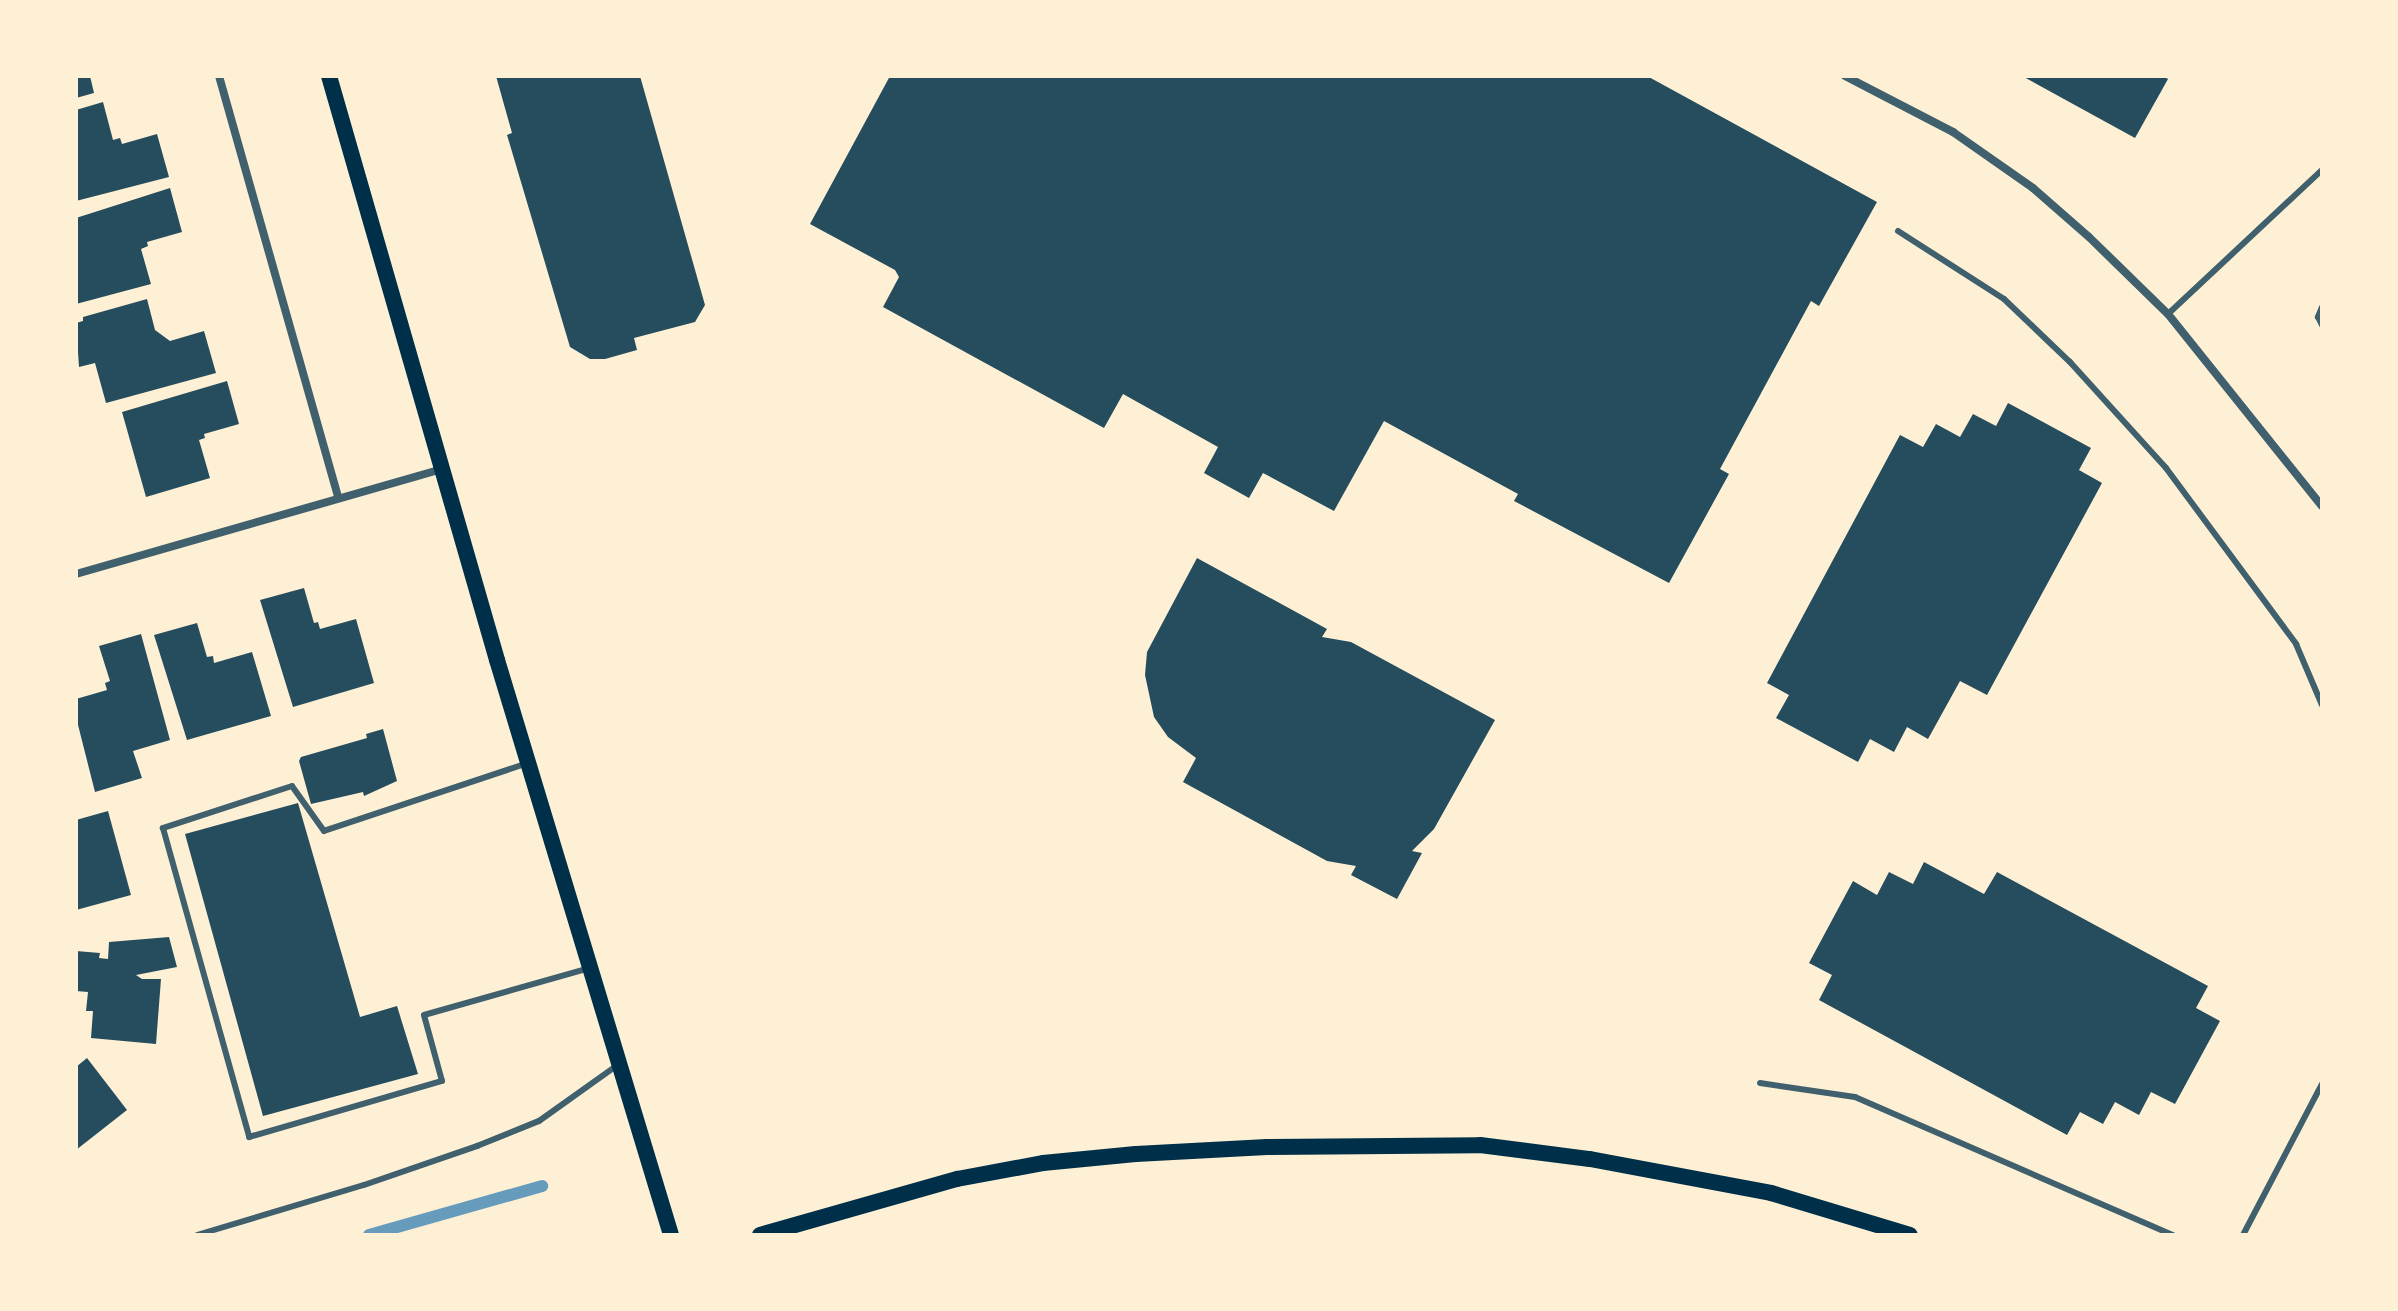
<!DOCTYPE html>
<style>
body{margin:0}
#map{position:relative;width:2398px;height:1311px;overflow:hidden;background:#fdf0d5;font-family:"PT Sans Narrow",sans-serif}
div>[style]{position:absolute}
.stream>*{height:12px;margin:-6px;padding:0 6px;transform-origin:6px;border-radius:6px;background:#669bbc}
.building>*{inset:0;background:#264d5e}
.service>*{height:6px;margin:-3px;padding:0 3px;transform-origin:3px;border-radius:3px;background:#3f606c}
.minor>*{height:8px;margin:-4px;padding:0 4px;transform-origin:4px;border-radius:4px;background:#3f606c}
.secondary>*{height:16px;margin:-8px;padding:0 8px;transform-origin:8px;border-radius:8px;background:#003049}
span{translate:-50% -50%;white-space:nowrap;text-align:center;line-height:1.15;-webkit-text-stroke:6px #fdf0d5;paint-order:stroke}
.frame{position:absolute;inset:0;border:78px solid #fdf0d5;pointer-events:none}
</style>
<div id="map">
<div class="stream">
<i style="left:369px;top:1235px;width:180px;rotate:-15.8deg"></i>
</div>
<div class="building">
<i style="clip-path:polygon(76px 76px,90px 76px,94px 93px,76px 98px)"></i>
<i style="clip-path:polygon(496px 76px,640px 76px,705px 305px,695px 322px,634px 338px,637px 350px,605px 359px,590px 359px,570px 347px,507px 135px,512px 133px)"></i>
<i style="clip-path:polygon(890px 76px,1647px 76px,1877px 202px,1819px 306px,1811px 301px,1720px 469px,1729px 474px,1669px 583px,1514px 501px,1518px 494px,1384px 421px,1334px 511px,1263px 473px,1249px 498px,1204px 473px,1218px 447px,1123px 394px,1104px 428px,883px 307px,899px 277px,895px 270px,810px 224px)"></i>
<i style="clip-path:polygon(2022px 76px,2163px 76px,2168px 79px,2135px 138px)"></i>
<i style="clip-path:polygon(103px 102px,113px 140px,120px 138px,122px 144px,157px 134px,169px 177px,76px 201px,76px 110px)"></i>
<i style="clip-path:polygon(170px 188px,182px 232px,147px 242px,148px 246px,141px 249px,151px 284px,76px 304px,76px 218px)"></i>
<i style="clip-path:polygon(147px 299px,155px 330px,170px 341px,204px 331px,216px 373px,106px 403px,95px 363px,79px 367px,76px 323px,83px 321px,83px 317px)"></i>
<i style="clip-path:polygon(227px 381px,239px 424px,204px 434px,205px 438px,199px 440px,210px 478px,146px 497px,122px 412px)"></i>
<i style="clip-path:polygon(2008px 403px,2091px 448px,2079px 470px,2102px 483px,1987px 695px,1960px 681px,1928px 739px,1907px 727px,1894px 752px,1870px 739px,1858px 762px,1776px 718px,1789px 695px,1767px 683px,1900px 435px,1923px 447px,1936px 424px,1960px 437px,1973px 414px,1996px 426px)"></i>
<i style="clip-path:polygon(1197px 558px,1327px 629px,1322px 637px,1351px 642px,1495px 720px,1434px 829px,1412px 851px,1422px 853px,1397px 899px,1351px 875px,1356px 866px,1327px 861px,1183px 782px,1196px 758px,1168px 737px,1154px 717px,1145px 675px,1147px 652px)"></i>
<i style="clip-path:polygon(304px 588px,314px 623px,318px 622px,320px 629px,356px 619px,374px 683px,293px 707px,260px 600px)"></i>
<i style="clip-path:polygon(197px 623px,207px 657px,213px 656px,214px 663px,252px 652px,271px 716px,187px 740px,154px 635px)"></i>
<i style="clip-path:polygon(141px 634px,170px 740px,133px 751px,142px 778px,95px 792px,76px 717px,76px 699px,107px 690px,105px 683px,110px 681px,99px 646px)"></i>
<i style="clip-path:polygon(383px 729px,397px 781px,364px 796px,363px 792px,311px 804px,299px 761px,301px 757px,367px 738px,366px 734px)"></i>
<i style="clip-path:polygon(298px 803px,360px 1017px,397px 1006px,418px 1074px,263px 1116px,185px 834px)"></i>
<i style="clip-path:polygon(108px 811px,131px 895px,76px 910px,76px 820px)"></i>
<i style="clip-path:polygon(1924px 862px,1984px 894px,1997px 872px,2208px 986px,2196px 1008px,2220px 1021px,2175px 1104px,2151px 1092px,2139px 1115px,2115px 1102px,2103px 1124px,2080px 1112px,2067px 1135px,1819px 1000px,1832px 975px,1809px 963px,1853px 881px,1877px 895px,1889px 872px,1913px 884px)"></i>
<i style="clip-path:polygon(169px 937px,177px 967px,136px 975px,142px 979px,161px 979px,156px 1044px,91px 1038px,93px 1011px,86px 1011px,88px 992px,76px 991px,76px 951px,100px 953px,99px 958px,108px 959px,109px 942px)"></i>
<i style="clip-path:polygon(87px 1058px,127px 1110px,76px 1150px,76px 1067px)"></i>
</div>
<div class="service">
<i style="left:1898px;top:231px;width:126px;rotate:32.7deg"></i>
<i style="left:2004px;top:299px;width:91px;rotate:43.7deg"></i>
<i style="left:2070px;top:362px;width:143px;rotate:47.8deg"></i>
<i style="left:2166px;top:468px;width:219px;rotate:53.5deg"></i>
<i style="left:2296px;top:644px;width:66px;rotate:66.9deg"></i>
<i style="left:2322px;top:307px;width:11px;rotate:112deg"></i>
<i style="left:2318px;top:317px;width:9px;rotate:63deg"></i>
<i style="left:2168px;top:314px;width:211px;rotate:-43.1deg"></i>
<i style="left:528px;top:763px;width:215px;rotate:161.6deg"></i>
<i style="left:324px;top:831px;width:55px;rotate:-125.4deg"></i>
<i style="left:292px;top:786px;width:136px;rotate:162deg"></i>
<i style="left:163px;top:828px;width:321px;rotate:74.4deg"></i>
<i style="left:249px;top:1137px;width:201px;rotate:-16.2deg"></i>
<i style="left:442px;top:1081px;width:68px;rotate:-105.3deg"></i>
<i style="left:424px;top:1015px;width:169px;rotate:-15.8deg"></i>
<i style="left:1760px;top:1083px;width:96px;rotate:8.4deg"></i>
<i style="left:1855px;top:1097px;width:347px;rotate:23.5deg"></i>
<i style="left:197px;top:1235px;width:174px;rotate:-16.7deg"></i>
<i style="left:364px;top:1185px;width:120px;rotate:-19deg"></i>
<i style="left:477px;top:1146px;width:67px;rotate:-22deg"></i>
<i style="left:539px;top:1121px;width:95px;rotate:-35.5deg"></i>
<i style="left:2243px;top:1235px;width:170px;rotate:-62.4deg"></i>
</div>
<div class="minor">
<i style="left:219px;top:76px;width:437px;rotate:74.2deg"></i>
<i style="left:1845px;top:76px;width:122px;rotate:27.4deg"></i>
<i style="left:1953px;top:132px;width:98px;rotate:35deg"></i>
<i style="left:2033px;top:188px;width:74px;rotate:41.2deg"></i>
<i style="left:2089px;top:237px;width:110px;rotate:44.3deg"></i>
<i style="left:2168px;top:314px;width:246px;rotate:51.3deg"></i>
<i style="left:76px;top:574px;width:380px;rotate:-16deg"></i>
</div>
<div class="secondary">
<i style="left:329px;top:76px;width:608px;rotate:73.95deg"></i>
<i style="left:497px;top:660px;width:601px;rotate:73.16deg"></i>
<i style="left:760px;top:1235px;width:205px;rotate:-15.9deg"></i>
<i style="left:957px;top:1179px;width:87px;rotate:-10.5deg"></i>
<i style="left:1043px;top:1163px;width:93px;rotate:-5.5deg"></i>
<i style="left:1136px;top:1154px;width:131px;rotate:-3.1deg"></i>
<i style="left:1267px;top:1147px;width:213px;rotate:-0.5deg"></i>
<i style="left:1480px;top:1145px;width:111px;rotate:7.3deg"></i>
<i style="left:1590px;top:1159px;width:184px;rotate:10.6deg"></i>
<i style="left:1771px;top:1193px;width:145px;rotate:16.8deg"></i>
</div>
<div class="frame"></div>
</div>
